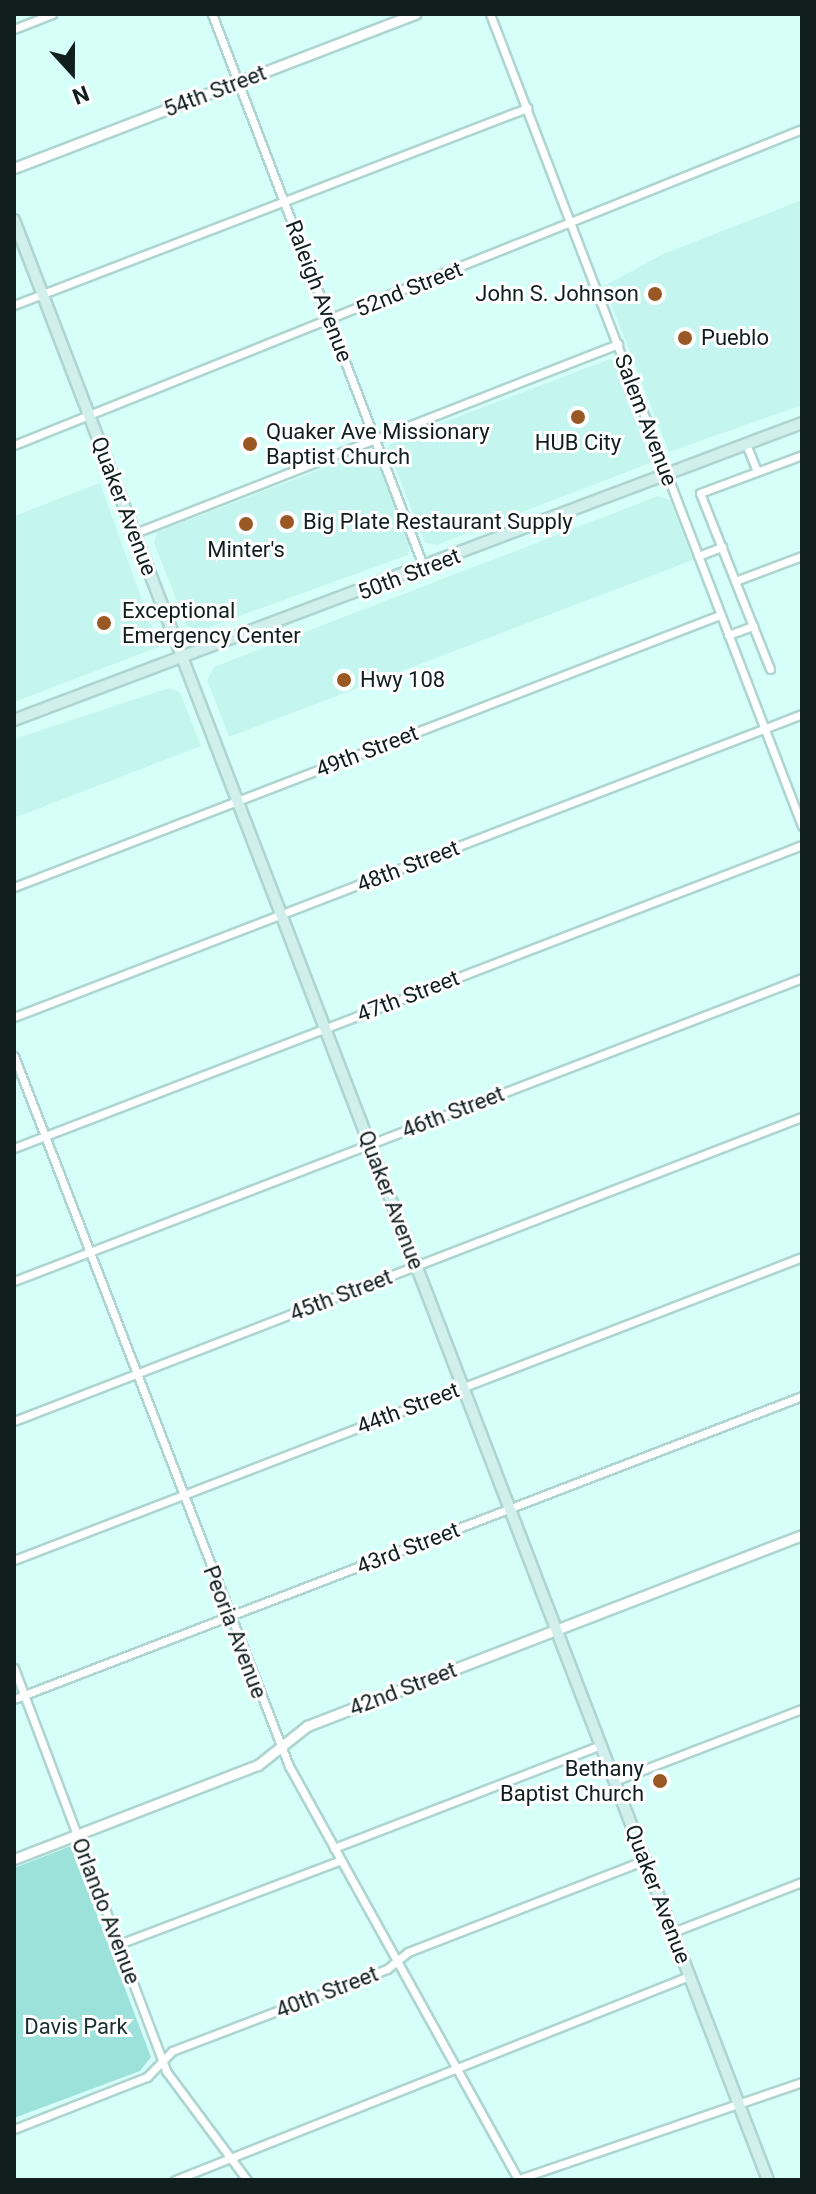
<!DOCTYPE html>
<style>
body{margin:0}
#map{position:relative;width:816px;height:2194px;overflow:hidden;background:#d7fff9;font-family:Roboto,sans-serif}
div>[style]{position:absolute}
.built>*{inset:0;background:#c4f6ef}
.green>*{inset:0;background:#9ce2da}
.roads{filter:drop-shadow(2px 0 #aed5d0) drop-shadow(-2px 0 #aed5d0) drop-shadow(0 2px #aed5d0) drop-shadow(0 -2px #aed5d0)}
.minor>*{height:7px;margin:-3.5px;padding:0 3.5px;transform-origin:3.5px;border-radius:3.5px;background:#fff}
.tertiary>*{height:9px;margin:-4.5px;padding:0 4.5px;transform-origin:4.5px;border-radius:4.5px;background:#fff}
.secondary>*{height:10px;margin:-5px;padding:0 5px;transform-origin:5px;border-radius:5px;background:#d1f0ed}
.dots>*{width:22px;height:22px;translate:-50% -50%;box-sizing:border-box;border:4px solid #fff;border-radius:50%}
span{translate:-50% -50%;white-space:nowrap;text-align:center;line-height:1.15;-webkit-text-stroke:6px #fff;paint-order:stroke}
.street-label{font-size:22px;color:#101f1d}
.poi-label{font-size:22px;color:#101f1d}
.right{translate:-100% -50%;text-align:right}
.left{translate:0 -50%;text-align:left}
.park-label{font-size:22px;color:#19302d}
.frame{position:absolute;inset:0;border:16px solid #101f1d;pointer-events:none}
.north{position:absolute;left:32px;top:32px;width:80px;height:80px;-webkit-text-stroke:6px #fff;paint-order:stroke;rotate:159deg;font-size:22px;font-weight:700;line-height:32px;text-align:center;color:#101f1d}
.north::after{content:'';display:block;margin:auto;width:28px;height:36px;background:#101f1d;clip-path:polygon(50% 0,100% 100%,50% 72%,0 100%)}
</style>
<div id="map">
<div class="built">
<i style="clip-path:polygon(802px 200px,802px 405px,669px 452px,604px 286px,663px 254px)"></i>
<i style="clip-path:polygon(610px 359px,618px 364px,653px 454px,650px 463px,437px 545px,425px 543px,388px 450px,391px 442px)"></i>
<i style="clip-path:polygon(368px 451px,377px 459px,410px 545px,408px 555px,201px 630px,187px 626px,154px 543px,157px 532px)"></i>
<i style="clip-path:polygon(100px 483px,159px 647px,14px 702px,14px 516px)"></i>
<i style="clip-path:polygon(658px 496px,670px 500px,693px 560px,229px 737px,207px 680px,214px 667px)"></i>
<i style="clip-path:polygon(169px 688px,180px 692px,201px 746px,14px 818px,14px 739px)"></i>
</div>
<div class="green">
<i style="clip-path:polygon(71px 1846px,151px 2057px,140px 2071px,14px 2118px,14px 1868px)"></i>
</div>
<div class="roads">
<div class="minor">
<i style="left:212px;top:14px;width:593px;rotate:69.06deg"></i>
<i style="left:490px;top:14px;width:870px;rotate:68.98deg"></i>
<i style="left:14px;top:29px;width:41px;rotate:-21.5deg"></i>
<i style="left:14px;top:305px;width:550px;rotate:-21.01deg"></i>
<i style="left:746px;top:444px;width:29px;rotate:68deg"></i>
<i style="left:14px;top:445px;width:849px;rotate:-21.85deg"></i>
<i style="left:135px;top:533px;width:519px;rotate:-21.37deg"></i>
<i style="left:698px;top:556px;width:26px;rotate:-21deg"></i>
<i style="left:735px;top:581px;width:72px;rotate:-20.5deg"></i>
<i style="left:728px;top:635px;width:27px;rotate:-20deg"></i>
<i style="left:770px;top:669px;width:189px;rotate:-111.7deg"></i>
<i style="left:700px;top:493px;width:109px;rotate:-20.4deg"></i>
<i style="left:14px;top:887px;width:757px;rotate:-21.07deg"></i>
<i style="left:14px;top:1017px;width:844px;rotate:-21.03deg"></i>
<i style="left:14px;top:1056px;width:761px;rotate:68.83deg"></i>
<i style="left:289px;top:1766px;width:472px;rotate:61deg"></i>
<i style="left:14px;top:1148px;width:844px;rotate:-21.03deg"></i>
<i style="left:14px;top:1281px;width:844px;rotate:-21.03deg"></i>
<i style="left:14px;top:1421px;width:845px;rotate:-21.1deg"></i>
<i style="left:14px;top:1560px;width:844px;rotate:-21.03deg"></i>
<i style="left:14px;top:1668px;width:431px;rotate:69.3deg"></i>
<i style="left:166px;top:2071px;width:136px;rotate:53.4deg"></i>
<i style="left:14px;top:1699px;width:844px;rotate:-21.03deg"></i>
<i style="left:614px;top:1781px;width:201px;rotate:-21deg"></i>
<i style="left:334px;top:1848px;width:286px;rotate:-21.1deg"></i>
<i style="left:673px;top:1932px;width:138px;rotate:-21.2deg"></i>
<i style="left:119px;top:1944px;width:237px;rotate:-20.7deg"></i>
<i style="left:14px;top:2129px;width:143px;rotate:-21.4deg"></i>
<i style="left:147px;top:2077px;width:36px;rotate:-46deg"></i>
<i style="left:172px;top:2051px;width:230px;rotate:-20.9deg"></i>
<i style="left:387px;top:1969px;width:27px;rotate:-39deg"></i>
<i style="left:408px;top:1952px;width:254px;rotate:-21.2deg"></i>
<i style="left:175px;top:2180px;width:553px;rotate:-21.65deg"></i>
<i style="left:516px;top:2180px;width:302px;rotate:-18.9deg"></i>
</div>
<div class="tertiary">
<i style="left:14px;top:168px;width:430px;rotate:-21deg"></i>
<i style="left:14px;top:1859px;width:261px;rotate:-21.1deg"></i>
<i style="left:258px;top:1765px;width:63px;rotate:-38.5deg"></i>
<i style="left:307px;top:1726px;width:531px;rotate:-21.1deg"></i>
</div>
<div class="secondary">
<i style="left:14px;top:220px;width:2100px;rotate:68.96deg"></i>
<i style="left:14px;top:720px;width:842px;rotate:-20.65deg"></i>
</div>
</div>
<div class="dots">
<i style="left:655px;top:294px;background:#9a5825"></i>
<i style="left:685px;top:338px;background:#9a5825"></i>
<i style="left:578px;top:417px;background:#9a5825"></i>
<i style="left:250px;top:444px;background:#9a5825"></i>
<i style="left:287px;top:522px;background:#9a5825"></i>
<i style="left:246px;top:524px;background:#9a5825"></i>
<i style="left:104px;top:623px;background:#9a5825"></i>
<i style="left:344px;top:680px;background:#9a5825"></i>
<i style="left:660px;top:1781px;background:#9a5825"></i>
</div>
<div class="street-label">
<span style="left:215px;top:91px;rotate:-21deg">54th Street</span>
<span style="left:409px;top:289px;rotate:-22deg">52nd Street</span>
<span style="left:319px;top:291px;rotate:69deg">Raleigh Avenue</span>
<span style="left:646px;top:420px;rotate:69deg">Salem Avenue</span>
<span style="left:124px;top:506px;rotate:69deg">Quaker Avenue</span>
<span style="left:409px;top:574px;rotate:-21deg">50th Street</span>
<span style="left:367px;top:751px;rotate:-21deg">49th Street</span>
<span style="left:408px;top:866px;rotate:-21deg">48th Street</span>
<span style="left:408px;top:996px;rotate:-21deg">47th Street</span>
<span style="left:453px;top:1112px;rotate:-21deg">46th Street</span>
<span style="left:391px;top:1200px;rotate:69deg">Quaker Avenue</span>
<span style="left:341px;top:1295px;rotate:-21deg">45th Street</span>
<span style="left:408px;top:1408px;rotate:-21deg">44th Street</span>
<span style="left:408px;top:1548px;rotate:-21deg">43rd Street</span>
<span style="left:235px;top:1632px;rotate:69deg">Peoria Avenue</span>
<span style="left:403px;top:1689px;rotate:-21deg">42nd Street</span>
<span style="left:658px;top:1894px;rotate:69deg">Quaker Avenue</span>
<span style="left:106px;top:1911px;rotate:69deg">Orlando Avenue</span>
<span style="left:327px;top:1992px;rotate:-21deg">40th Street</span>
</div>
<div class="poi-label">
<span class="right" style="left:639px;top:294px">John S. Johnson</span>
<span class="left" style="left:701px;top:338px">Pueblo</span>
<span class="left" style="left:266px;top:444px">Quaker Ave Missionary<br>Baptist Church</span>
<span style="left:578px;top:443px">HUB City</span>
<span class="left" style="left:303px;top:522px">Big Plate Restaurant Supply</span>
<span style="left:246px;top:550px">Minter's</span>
<span class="left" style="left:122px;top:623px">Exceptional<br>Emergency Center</span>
<span class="left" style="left:360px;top:680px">Hwy 108</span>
<span class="right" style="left:644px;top:1781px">Bethany<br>Baptist Church</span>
</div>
<div class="park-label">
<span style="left:76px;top:2027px">Davis Park</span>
</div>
<div class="frame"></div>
<div class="north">N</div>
</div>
